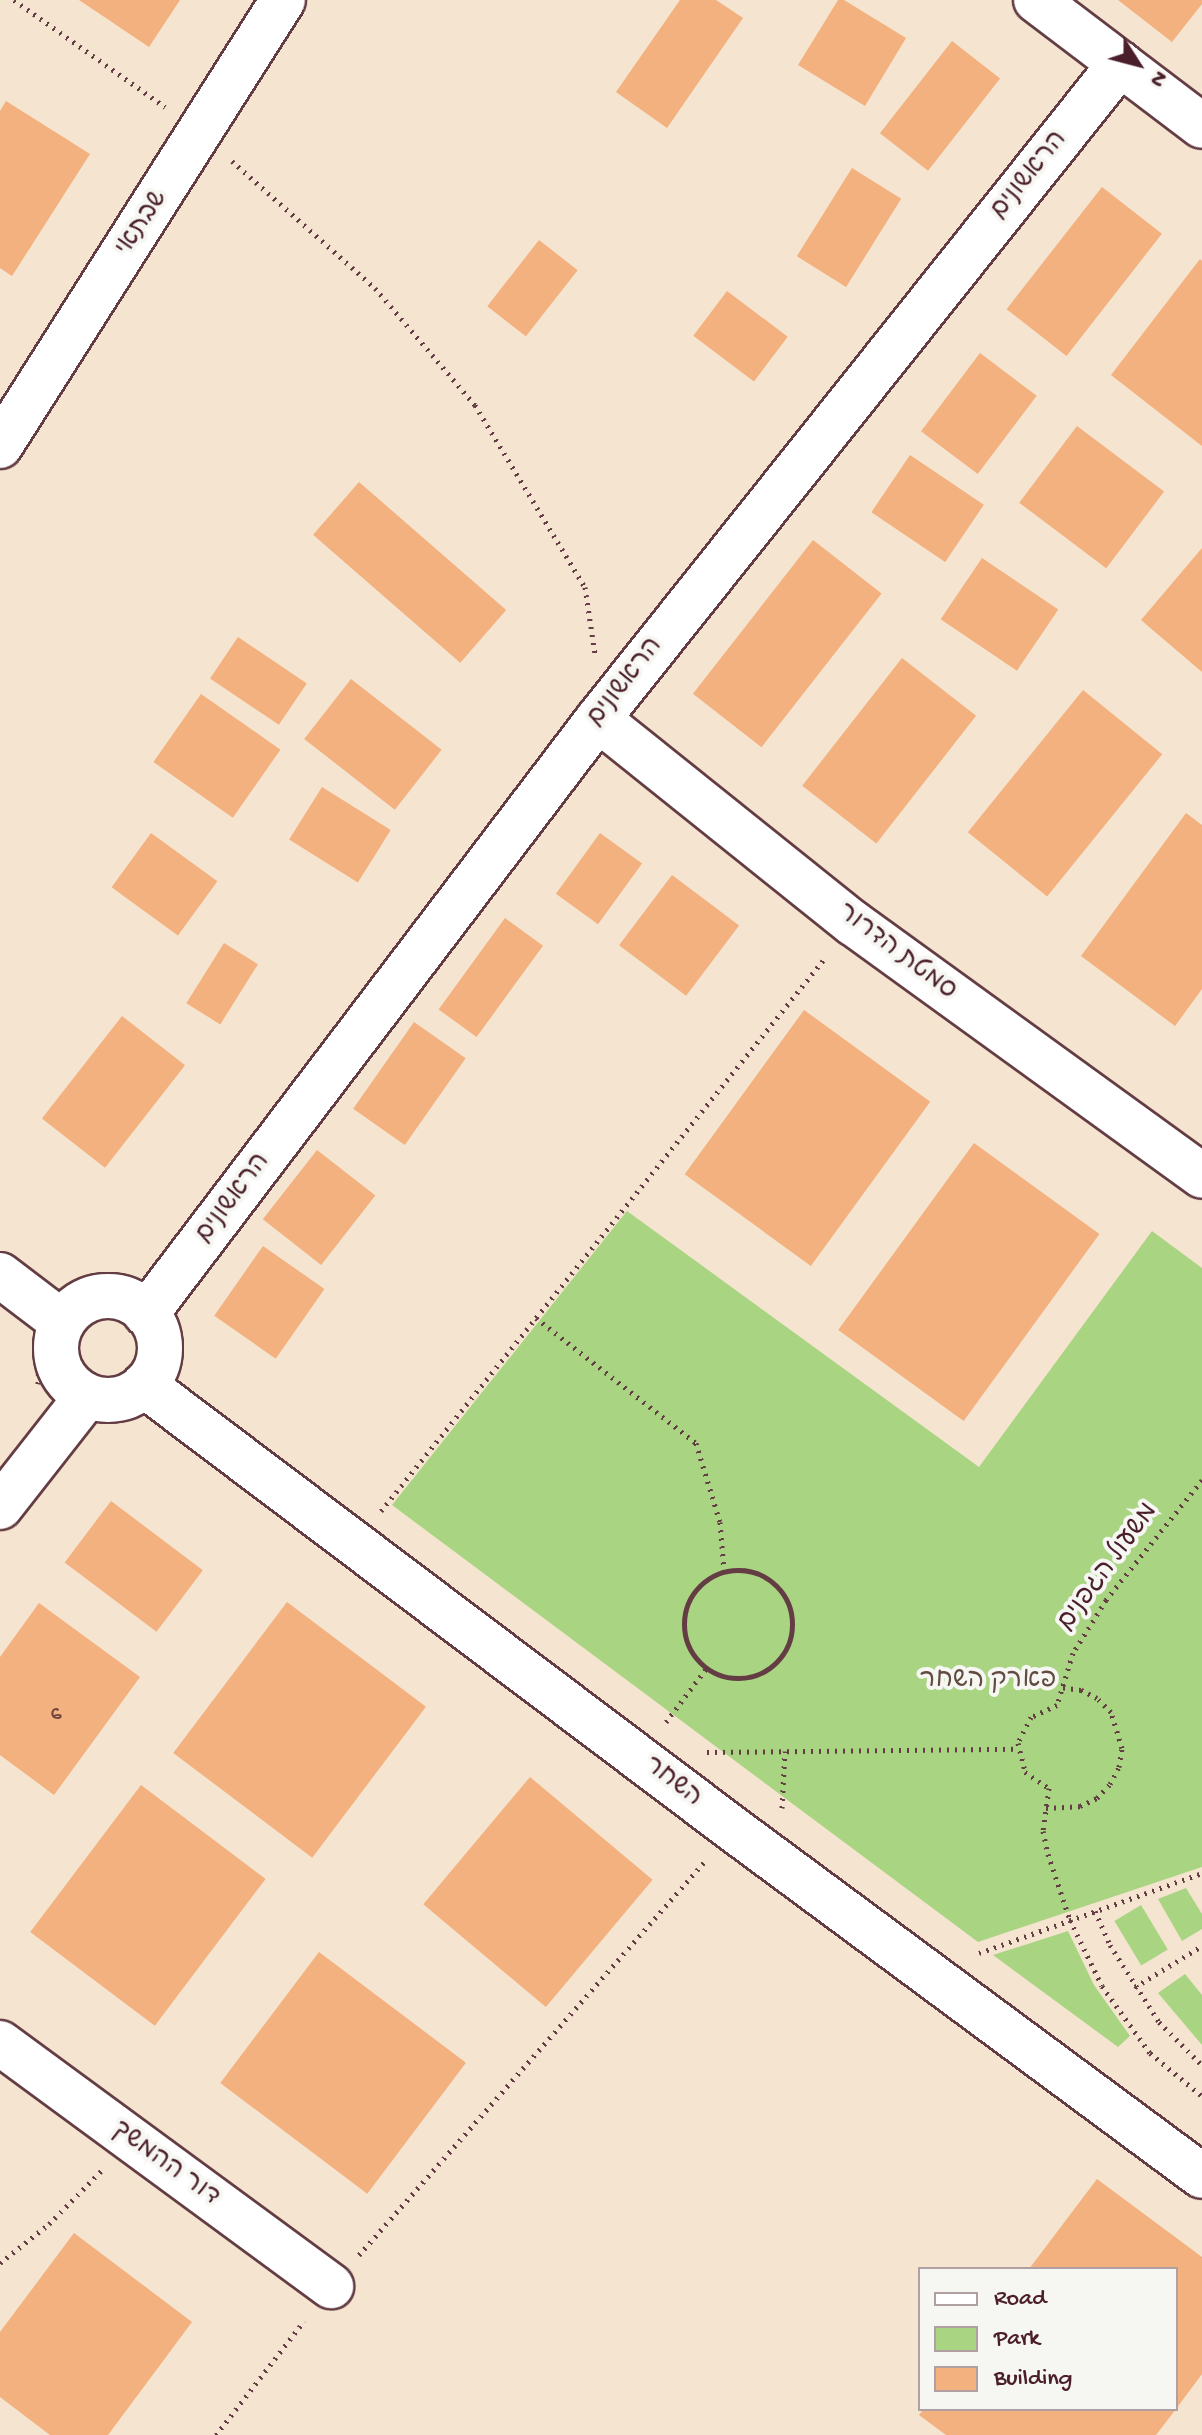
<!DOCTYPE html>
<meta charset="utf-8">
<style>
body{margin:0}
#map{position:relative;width:1202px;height:2435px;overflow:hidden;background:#f5e4cf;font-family:"Gochi Hand","Playpen Sans Hebrew",sans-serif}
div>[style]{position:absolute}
.green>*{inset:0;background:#a9d582;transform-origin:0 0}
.building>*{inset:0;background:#f2b17e;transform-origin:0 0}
.path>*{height:5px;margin-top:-2.5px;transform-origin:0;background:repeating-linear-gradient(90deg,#643d44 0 2px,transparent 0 8px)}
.path>.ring{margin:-2.5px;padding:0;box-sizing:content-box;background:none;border:5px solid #643d44;border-radius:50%}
.roads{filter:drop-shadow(2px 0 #643d44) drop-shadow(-2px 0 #643d44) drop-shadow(0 2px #643d44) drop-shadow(0 -2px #643d44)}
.street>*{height:44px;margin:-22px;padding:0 22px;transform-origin:22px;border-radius:22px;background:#fff}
.street>.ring{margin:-22px;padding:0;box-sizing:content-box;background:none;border:44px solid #fff;border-radius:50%}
span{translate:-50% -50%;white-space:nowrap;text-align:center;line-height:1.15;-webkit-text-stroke:8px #f6f6f2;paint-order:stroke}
.number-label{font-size:22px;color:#744440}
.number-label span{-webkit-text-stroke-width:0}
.street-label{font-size:26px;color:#4a1f2b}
.park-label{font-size:26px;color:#624c41}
.legend{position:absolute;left:918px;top:2267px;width:260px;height:144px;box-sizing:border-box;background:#f6f6f2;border:2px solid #b1a0a2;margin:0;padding:10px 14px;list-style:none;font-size:24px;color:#4a1f2b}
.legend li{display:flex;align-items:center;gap:16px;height:40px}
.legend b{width:40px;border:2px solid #b1a0a2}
.north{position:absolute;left:1098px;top:24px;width:80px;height:80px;-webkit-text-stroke:6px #f6f6f2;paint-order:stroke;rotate:126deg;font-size:22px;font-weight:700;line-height:32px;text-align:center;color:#4a1f2b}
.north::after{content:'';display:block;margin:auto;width:28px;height:36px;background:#4a1f2b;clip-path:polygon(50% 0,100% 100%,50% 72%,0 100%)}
</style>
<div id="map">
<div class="green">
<i style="clip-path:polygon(627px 1211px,979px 1467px,1152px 1231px,1202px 1268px,1202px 1867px,978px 1942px,392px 1505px)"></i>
<i style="clip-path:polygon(1186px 1888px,1202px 1914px,1202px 1929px,1182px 1941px,1158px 1899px)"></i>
<i style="left:1141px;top:1905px;width:52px;height:31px;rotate:59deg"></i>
<i style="clip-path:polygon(1068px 1931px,1094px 1985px,1130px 2036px,1118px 2047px,993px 1955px)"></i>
<i style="clip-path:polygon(1185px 1974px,1202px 1995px,1202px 2045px,1158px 1993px)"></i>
</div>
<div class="building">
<i style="clip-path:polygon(79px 0,180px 0,149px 47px)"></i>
<i style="clip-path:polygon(680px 0,716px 0,743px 18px,667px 128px,616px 92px)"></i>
<i style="clip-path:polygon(838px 0,844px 0,906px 38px,865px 106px,798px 65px)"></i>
<i style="clip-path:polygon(1118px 0,1202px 0,1202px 4px,1172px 42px)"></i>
<i style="left:952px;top:41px;width:61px;height:117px;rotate:38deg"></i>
<i style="clip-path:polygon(6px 101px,90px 154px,12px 276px,0 268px,0 111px)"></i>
<i style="left:852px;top:168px;width:58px;height:104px;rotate:32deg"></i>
<i style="left:1102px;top:187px;width:76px;height:155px;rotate:38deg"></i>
<i style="left:539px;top:240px;width:49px;height:84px;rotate:38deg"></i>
<i style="clip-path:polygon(1200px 259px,1202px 261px,1202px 446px,1111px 375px)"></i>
<i style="left:727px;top:291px;width:76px;height:56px;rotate:37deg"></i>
<i style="left:980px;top:353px;width:71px;height:98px;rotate:37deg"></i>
<i style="left:1077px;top:426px;width:109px;height:96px;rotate:37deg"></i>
<i style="left:910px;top:455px;width:89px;height:69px;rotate:34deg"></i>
<i style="left:359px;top:482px;width:195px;height:70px;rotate:41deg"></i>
<i style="left:813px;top:540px;width:87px;height:195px;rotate:38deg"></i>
<i style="clip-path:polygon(1202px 548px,1202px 672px,1141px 620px)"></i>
<i style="left:982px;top:558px;width:92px;height:74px;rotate:34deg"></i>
<i style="left:238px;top:637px;width:83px;height:50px;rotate:34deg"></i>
<i style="left:902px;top:658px;width:94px;height:162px;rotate:38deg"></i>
<i style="left:351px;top:679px;width:115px;height:76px;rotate:38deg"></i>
<i style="left:1083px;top:690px;width:102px;height:183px;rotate:39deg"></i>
<i style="left:201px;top:694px;width:97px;height:83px;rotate:35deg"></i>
<i style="left:322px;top:787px;width:81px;height:62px;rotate:32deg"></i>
<i style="clip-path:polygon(1186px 813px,1202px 825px,1202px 989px,1175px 1026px,1081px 956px)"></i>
<i style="left:151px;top:833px;width:82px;height:67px;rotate:36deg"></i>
<i style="left:600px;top:833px;width:52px;height:75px;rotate:36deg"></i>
<i style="left:672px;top:875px;width:84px;height:88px;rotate:37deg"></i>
<i style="left:505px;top:918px;width:47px;height:113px;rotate:36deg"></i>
<i style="left:224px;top:943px;width:40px;height:71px;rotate:32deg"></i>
<i style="left:804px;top:1010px;width:156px;height:203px;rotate:36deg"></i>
<i style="left:122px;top:1016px;width:80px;height:130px;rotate:38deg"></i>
<i style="left:414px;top:1022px;width:63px;height:106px;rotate:35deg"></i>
<i style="left:974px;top:1143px;width:155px;height:231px;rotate:36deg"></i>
<i style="left:317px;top:1150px;width:74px;height:88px;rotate:38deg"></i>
<i style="left:263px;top:1246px;width:75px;height:85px;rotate:35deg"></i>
<i style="left:111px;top:1501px;width:115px;height:77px;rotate:37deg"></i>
<i style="left:287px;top:1602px;width:174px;height:189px;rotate:37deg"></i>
<i style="clip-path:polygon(39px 1603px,140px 1677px,54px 1795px,0 1755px,0 1657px)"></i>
<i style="left:530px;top:1777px;width:160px;height:166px;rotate:40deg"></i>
<i style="left:141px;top:1785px;width:156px;height:184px;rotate:37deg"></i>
<i style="left:319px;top:1952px;width:184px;height:164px;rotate:37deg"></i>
<i style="clip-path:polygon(1097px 2179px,1202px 2257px,1202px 2374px,1176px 2409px,1176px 2269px,1029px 2269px)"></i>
<i style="clip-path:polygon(74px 2233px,192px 2322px,108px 2435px,50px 2435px,0 2397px,0 2332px)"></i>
<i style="clip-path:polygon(924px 2409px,1176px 2409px,1156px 2435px,946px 2435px,919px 2415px)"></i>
</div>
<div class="path">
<i style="left:14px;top:0;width:185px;rotate:35.3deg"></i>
<i style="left:232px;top:161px;width:191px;rotate:41.6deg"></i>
<i style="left:375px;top:288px;width:154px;rotate:49.5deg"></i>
<i style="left:475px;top:405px;width:213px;rotate:58.9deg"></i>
<i style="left:585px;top:587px;width:68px;rotate:81.5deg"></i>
<i style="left:536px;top:1318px;width:203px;rotate:38deg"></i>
<i style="left:696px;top:1443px;width:83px;rotate:73.1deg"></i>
<i style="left:720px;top:1522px;width:49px;rotate:85.3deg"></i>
<i style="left:38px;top:1384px;width:26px;rotate:-88deg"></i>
<i style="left:1202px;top:1480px;width:154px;rotate:128.7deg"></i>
<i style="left:1106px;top:1600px;width:62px;rotate:121.9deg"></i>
<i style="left:1073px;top:1653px;width:54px;rotate:107.1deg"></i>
<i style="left:1057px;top:1705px;width:29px;rotate:155deg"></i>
<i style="left:1031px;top:1717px;width:29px;rotate:117deg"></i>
<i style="left:1018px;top:1743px;width:30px;rotate:76deg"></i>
<i style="left:1025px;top:1772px;width:29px;rotate:34deg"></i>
<i style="left:1049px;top:1788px;width:43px;rotate:97.9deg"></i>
<i style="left:1043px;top:1831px;width:24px;rotate:78deg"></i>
<i style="left:1048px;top:1854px;width:70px;rotate:71.6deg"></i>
<i style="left:1070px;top:1920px;width:73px;rotate:64.1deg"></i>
<i style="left:1102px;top:1986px;width:82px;rotate:54.4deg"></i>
<i style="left:1150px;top:2053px;width:67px;rotate:39.6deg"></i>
<i style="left:381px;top:1511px;width:709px;rotate:-51.24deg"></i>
<i class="ring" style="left:684px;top:1570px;width:103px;height:103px"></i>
<i style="left:666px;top:1722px;width:66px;rotate:-53deg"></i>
<i style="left:707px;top:1752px;width:312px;rotate:-0.6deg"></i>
<i style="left:782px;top:1808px;width:57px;rotate:-87deg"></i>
<i style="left:1046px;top:1808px;width:34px;rotate:-3deg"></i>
<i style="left:1080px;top:1806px;width:19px;rotate:-25deg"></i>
<i style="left:1097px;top:1798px;width:19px;rotate:-47deg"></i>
<i style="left:1110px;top:1784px;width:19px;rotate:-62deg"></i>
<i style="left:1119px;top:1767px;width:19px;rotate:-81deg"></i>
<i style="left:1122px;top:1748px;width:38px;rotate:-107deg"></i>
<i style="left:1111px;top:1712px;width:20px;rotate:-135deg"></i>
<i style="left:1097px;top:1698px;width:18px;rotate:-153deg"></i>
<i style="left:1081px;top:1690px;width:21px;rotate:-172deg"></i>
<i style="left:1095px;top:1911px;width:37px;rotate:66deg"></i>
<i style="left:1110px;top:1945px;width:91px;rotate:57.5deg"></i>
<i style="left:1159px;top:2022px;width:61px;rotate:45deg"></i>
<i style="left:979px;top:1953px;width:237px;rotate:-19.7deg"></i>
<i style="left:1135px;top:1987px;width:79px;rotate:-31.5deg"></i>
<i style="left:359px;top:2255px;width:526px;rotate:-48.7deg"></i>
<i style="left:0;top:2263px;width:63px;rotate:-38.5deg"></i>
<i style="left:49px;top:2224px;width:77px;rotate:-45.5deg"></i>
<i style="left:216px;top:2435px;width:144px;rotate:-52.3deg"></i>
</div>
<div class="roads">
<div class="street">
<i style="left:1036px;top:0;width:208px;rotate:37.2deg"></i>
<i style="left:0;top:446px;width:528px;rotate:-57.6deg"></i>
<i style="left:598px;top:719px;width:327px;rotate:38.7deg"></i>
<i style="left:853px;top:923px;width:431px;rotate:35.9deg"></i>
<i style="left:0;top:1275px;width:78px;rotate:37.2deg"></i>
<i class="ring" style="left:56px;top:1296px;width:60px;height:60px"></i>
<i style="left:146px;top:1314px;width:747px;rotate:-52.78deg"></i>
<i style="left:598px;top:719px;width:838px;rotate:-51.45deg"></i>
<i style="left:144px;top:1385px;width:738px;rotate:37.01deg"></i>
<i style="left:733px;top:1829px;width:583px;rotate:36.5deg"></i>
<i style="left:0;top:1507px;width:141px;rotate:-51.9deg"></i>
<i style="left:0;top:2043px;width:411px;rotate:36.3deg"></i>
</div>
</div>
<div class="number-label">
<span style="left:56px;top:1716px">6</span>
</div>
<div class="street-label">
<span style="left:1030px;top:176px;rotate:-51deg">הראשונים</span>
<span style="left:143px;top:224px;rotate:-57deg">שבתאי</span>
<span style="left:626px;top:683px;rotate:-52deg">הראשונים</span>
<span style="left:896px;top:953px;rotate:37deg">סמטת הדרור</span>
<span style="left:234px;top:1199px;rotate:-53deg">הראשונים</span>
<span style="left:1109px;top:1568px;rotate:-54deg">משעול הגפנים</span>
<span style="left:672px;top:1783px;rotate:37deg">השחר</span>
<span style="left:165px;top:2165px;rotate:36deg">דור ההמשך</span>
</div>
<div class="park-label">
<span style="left:988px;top:1682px">פארק השחר</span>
</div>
<ul class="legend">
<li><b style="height:10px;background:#fff"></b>Road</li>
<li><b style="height:22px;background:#a9d582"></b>Park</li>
<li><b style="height:22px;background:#f2b17e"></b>Building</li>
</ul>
<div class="north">N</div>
</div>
